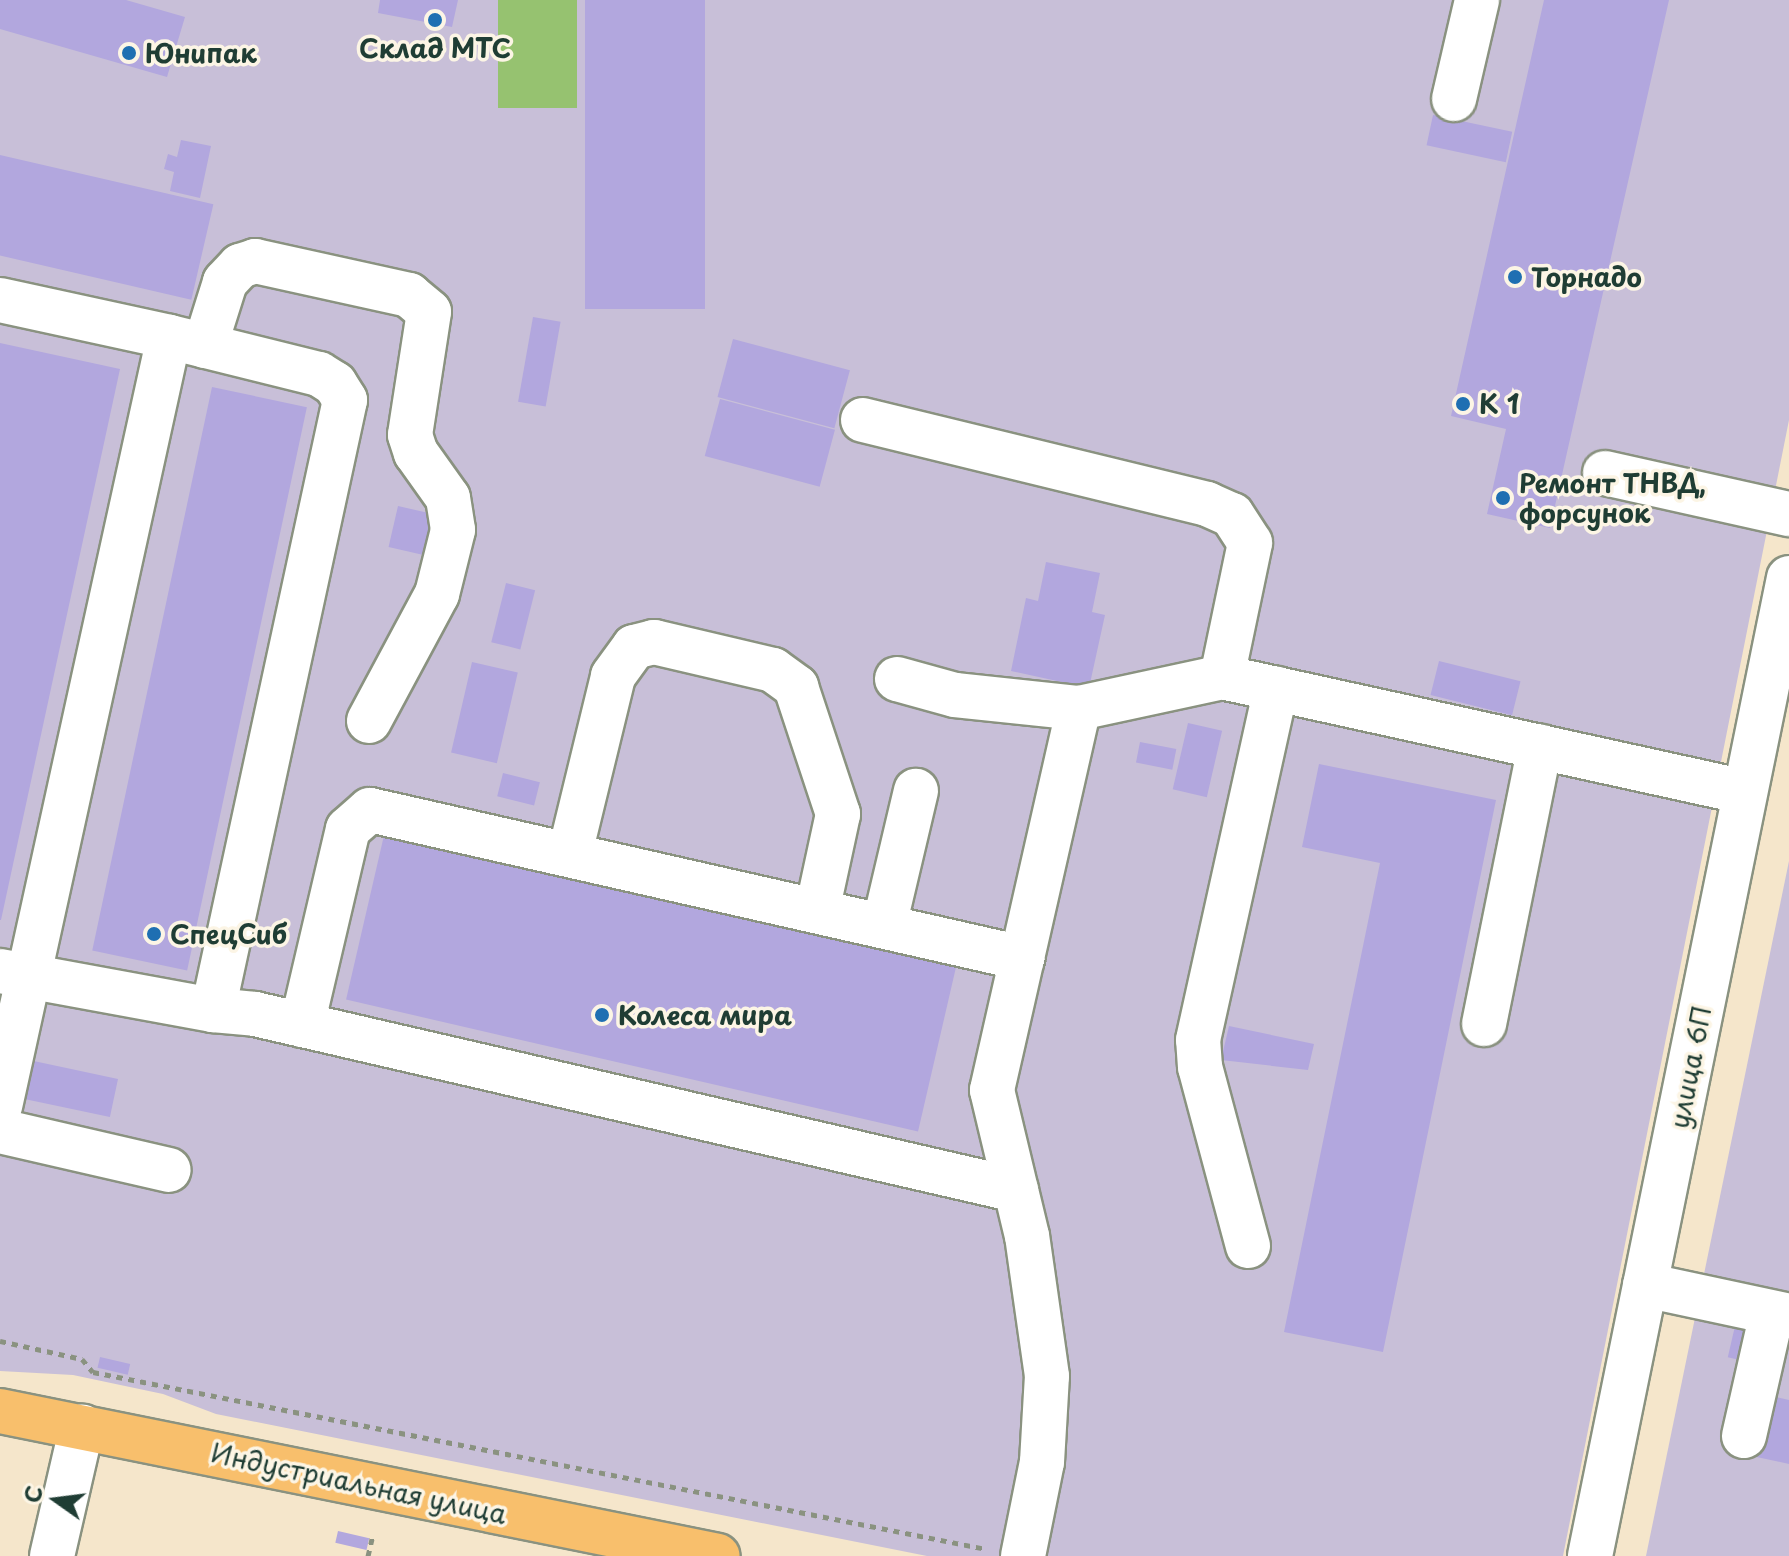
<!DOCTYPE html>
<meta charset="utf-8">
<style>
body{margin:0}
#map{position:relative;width:1789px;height:1556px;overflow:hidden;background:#f5e6cb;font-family:"Playpen Sans",sans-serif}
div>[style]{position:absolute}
.industrial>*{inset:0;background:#c8bfd8}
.green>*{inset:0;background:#96c270;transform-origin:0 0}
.building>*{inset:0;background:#b2a7de;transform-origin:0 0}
.path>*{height:5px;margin-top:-2.5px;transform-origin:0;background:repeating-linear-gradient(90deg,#8a9280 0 6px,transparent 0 12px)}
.roads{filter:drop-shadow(2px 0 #8a9280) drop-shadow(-2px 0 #8a9280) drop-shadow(0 2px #8a9280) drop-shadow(0 -2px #8a9280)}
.minor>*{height:44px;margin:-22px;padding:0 22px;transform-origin:22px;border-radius:22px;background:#fff}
.major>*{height:44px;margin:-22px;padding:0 22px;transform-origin:22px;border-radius:22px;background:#f8bf6c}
.dots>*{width:22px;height:22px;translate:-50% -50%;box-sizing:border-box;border:4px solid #fcf5e5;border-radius:50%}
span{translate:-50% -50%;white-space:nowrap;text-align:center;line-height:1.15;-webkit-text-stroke:7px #fcf5e5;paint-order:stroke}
.poi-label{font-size:26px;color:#1f3d34;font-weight:700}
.left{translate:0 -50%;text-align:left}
.street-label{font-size:26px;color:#1f3d34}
.north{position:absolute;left:16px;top:1460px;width:80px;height:80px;-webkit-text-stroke:6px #fcf5e5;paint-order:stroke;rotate:284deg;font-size:22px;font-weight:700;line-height:32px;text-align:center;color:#1f3d34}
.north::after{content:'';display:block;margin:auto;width:28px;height:36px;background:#1f3d34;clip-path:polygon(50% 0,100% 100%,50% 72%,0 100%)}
</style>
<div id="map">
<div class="industrial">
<i style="clip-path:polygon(0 0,1789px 0,1789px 420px,1563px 1556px,927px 1556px,216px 1414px,163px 1394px,73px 1375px,0 1371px)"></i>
<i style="clip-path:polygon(1789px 861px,1789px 1556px,1646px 1556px)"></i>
</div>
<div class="green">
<i style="left:498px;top:0;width:79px;height:108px"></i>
</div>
<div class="building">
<i style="clip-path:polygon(0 0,126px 0,185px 17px,167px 77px,0 29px)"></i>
<i style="clip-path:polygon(380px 0,458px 0,452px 27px,378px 13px)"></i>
<i style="left:585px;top:0;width:120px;height:309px"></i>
<i style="clip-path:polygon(1544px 0,1669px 0,1550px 528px,1487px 514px,1506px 429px,1451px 416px)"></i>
<i style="left:1433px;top:115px;width:81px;height:31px;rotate:12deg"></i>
<i style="clip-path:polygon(181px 140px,211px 146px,200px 198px,170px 191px,174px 172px,164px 169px,168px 154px,177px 157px)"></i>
<i style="left:0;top:155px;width:219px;height:98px;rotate:13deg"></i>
<i style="left:533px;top:317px;width:28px;height:86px;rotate:10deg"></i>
<i style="left:733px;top:339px;width:121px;height:60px;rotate:15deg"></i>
<i style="clip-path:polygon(0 343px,120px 369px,1px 920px,0 920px)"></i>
<i style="left:212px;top:387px;width:97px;height:576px;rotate:12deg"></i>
<i style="left:720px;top:399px;width:119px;height:59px;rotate:15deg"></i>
<i style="left:398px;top:506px;width:46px;height:42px;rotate:13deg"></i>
<i style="clip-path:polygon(1046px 562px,1100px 573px,1092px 612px,1105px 615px,1089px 688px,1011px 671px,1026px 598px,1038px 601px)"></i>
<i style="left:506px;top:583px;width:30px;height:61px;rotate:14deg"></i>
<i style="left:1439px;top:661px;width:84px;height:35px;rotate:14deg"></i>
<i style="left:472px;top:662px;width:47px;height:93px;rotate:13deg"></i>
<i style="left:1188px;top:723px;width:35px;height:68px;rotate:13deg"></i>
<i style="left:1140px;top:742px;width:37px;height:21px;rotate:11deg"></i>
<i style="clip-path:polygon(1319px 764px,1496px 800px,1383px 1352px,1284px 1332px,1380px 863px,1302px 847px)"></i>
<i style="left:503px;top:773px;width:38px;height:24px;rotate:14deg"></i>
<i style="left:385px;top:831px;width:587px;height:173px;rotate:13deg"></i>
<i style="clip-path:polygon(1229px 1026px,1314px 1044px,1308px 1070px,1221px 1060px)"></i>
<i style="left:29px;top:1060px;width:91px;height:39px;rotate:12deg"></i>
<i style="left:1735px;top:1326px;width:22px;height:32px;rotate:13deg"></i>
<i style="left:100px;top:1357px;width:31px;height:11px;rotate:13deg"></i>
<i style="clip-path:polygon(1766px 1395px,1789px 1400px,1789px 1464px,1752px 1456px)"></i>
<i style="left:338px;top:1531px;width:32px;height:12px;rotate:13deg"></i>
</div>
<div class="path">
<i style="left:0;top:1341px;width:84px;rotate:12.4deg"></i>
<i style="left:82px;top:1359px;width:17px;rotate:50deg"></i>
<i style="left:93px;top:1372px;width:910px;rotate:11.21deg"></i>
<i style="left:368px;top:1556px;width:22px;rotate:-77deg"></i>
</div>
<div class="roads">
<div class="minor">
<i style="left:1454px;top:99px;width:102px;rotate:-76.9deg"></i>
<i style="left:0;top:300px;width:173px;rotate:12.3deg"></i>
<i style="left:169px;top:337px;width:787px;rotate:102.39deg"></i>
<i style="left:205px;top:346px;width:67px;rotate:-72.6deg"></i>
<i style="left:225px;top:282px;width:22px;rotate:-47deg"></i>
<i style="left:240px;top:266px;width:16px;rotate:-18deg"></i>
<i style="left:255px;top:261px;width:158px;rotate:12.4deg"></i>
<i style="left:409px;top:295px;width:26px;rotate:40deg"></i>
<i style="left:429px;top:312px;width:124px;rotate:98.8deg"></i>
<i style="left:410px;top:435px;width:19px;rotate:72deg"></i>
<i style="left:416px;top:453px;width:55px;rotate:54.6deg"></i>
<i style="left:448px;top:498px;width:32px;rotate:81deg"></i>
<i style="left:453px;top:530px;width:66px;rotate:104deg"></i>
<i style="left:437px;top:594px;width:144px;rotate:118.2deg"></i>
<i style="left:863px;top:420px;width:354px;rotate:13.7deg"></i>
<i style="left:1207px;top:504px;width:27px;rotate:24deg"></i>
<i style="left:1232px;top:515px;width:33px;rotate:57deg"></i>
<i style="left:1250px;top:543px;width:137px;rotate:101.8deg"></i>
<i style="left:1605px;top:473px;width:189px;rotate:12.6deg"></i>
<i style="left:897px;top:679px;width:60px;rotate:15.4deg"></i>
<i style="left:955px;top:695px;width:125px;rotate:6deg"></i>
<i style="left:1079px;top:708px;width:146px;rotate:-12.2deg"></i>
<i style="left:1222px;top:677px;width:535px;rotate:12.4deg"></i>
<i style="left:570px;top:853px;width:182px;rotate:-76.3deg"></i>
<i style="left:613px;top:676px;width:36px;rotate:-54deg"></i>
<i style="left:634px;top:647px;width:21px;rotate:-14deg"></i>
<i style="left:654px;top:642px;width:122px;rotate:13.2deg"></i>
<i style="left:773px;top:670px;width:29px;rotate:36deg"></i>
<i style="left:796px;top:687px;width:134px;rotate:71.7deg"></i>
<i style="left:838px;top:814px;width:99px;rotate:102.2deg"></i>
<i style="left:884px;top:926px;width:139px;rotate:-76.7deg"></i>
<i style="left:0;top:971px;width:217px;rotate:10.4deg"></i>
<i style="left:213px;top:1010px;width:624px;rotate:-77.79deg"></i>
<i style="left:345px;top:400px;width:19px;rotate:-122deg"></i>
<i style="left:335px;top:384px;width:19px;rotate:-148deg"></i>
<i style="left:319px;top:374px;width:154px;rotate:-166.1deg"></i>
<i style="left:213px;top:1010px;width:42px;rotate:5.4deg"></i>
<i style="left:255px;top:1014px;width:781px;rotate:13.02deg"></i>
<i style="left:1484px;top:1024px;width:283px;rotate:-78.6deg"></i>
<i style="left:302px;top:1025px;width:201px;rotate:-76.8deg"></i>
<i style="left:348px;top:829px;width:29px;rotate:-41deg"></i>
<i style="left:370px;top:810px;width:669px;rotate:12.79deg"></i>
<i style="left:0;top:1131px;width:173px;rotate:13deg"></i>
<i style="left:1248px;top:1246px;width:185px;rotate:-105deg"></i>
<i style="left:1200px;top:1067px;width:27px;rotate:-94deg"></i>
<i style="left:1198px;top:1040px;width:360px;rotate:-77.5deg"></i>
<i style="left:1645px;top:1285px;width:147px;rotate:12.1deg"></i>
<i style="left:1744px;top:1436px;width:126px;rotate:-77.2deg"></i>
<i style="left:52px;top:1556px;width:133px;rotate:-77deg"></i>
<i style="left:1023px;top:1556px;width:96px;rotate:-78.6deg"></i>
<i style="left:1042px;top:1462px;width:86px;rotate:-86.7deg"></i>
<i style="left:1047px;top:1376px;width:141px;rotate:-98.1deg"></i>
<i style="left:1027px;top:1236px;width:150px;rotate:-103.5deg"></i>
<i style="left:992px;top:1090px;width:392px;rotate:-77.2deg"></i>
<i style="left:1590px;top:1556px;width:998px;rotate:-78.5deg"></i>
</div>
<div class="major">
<i style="left:0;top:1411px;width:732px;rotate:11.42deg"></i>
</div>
</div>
<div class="dots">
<i style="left:435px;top:20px;background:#1f6fb2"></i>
<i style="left:129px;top:53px;background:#1f6fb2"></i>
<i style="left:1515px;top:277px;background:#1f6fb2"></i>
<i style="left:1463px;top:404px;background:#1f6fb2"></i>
<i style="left:1503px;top:498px;background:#1f6fb2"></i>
<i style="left:154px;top:934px;background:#1f6fb2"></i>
<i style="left:602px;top:1015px;background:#1f6fb2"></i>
</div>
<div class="poi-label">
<span style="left:435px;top:48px">Склад МТС</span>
<span class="left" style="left:145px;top:53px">Юнипак</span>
<span class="left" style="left:1531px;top:277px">Торнадо</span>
<span class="left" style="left:1479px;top:404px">К 1</span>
<span class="left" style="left:1519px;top:498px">Ремонт ТНВД,<br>форсунок</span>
<span class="left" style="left:170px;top:934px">СпецСиб</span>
<span class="left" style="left:618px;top:1015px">Колеса мира</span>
</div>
<div class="street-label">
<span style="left:1690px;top:1067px;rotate:-79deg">улица 6П</span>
<span style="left:359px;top:1483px;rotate:12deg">Индустриальная улица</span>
</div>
<div class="north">С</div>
</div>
